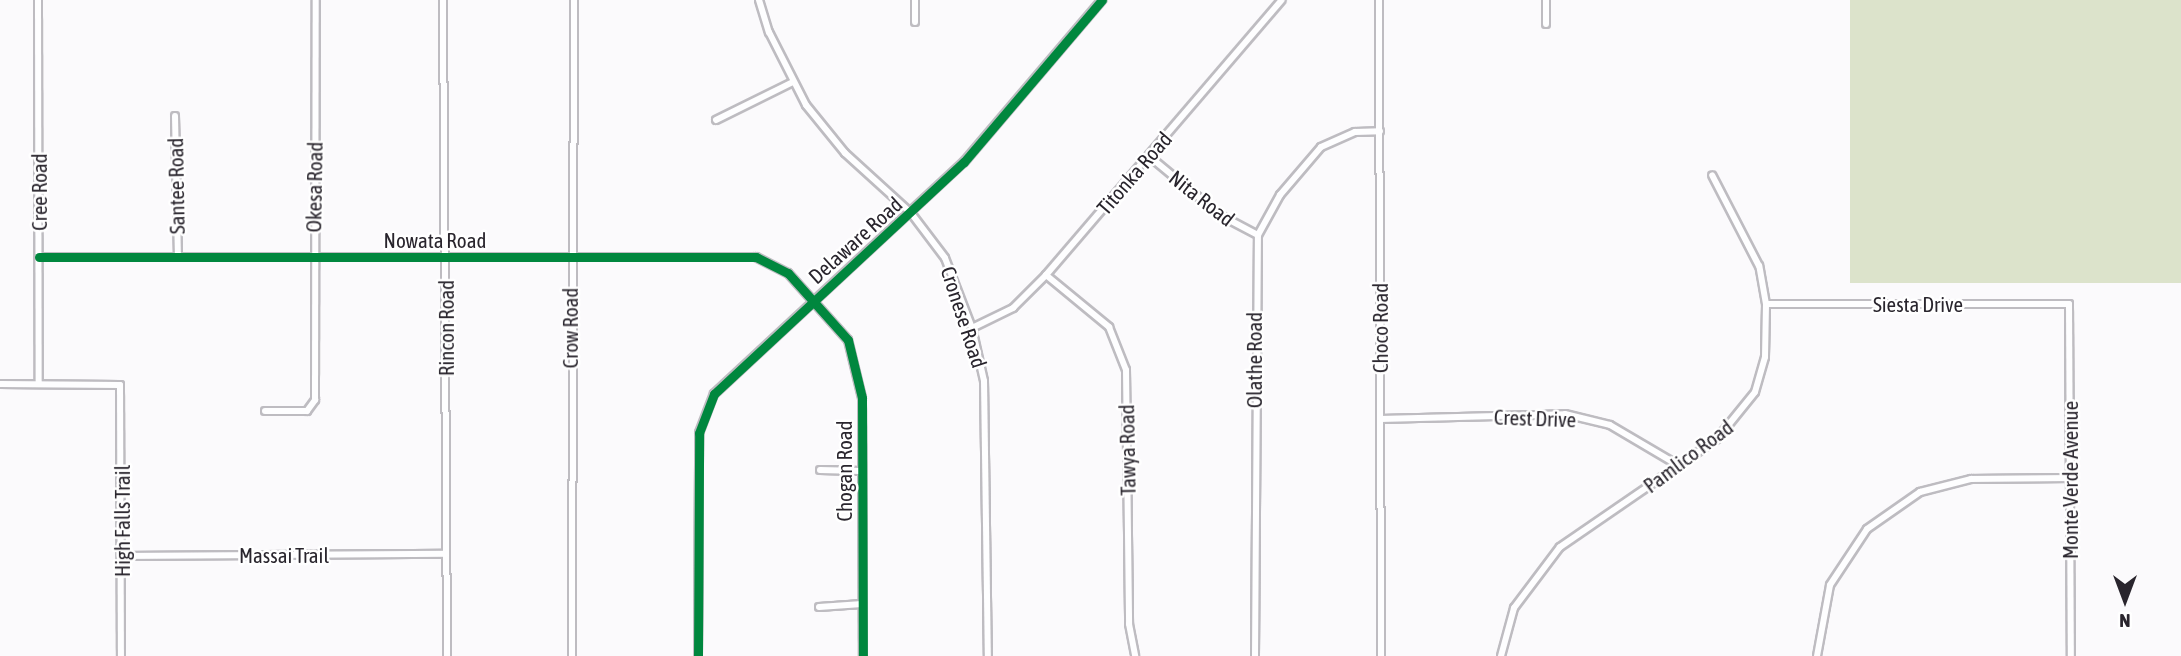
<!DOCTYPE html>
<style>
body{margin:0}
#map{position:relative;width:2181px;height:656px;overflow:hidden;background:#fbfafc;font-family:"Asap Condensed",sans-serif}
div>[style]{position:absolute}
.green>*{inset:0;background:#dce3cb;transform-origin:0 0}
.roads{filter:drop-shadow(2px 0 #bebcc1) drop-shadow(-2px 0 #bebcc1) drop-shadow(0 2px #bebcc1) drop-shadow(0 -2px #bebcc1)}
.minor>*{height:6px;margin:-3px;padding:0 3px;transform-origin:3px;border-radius:3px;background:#fefeff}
.cycleway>*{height:9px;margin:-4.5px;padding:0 4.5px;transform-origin:4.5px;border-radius:4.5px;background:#00873e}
span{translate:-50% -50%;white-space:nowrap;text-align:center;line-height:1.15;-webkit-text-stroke:5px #fff;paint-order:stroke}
.street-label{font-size:21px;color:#29252d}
.north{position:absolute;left:2090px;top:565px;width:70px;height:70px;-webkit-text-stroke:5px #fff;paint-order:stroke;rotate:180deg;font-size:19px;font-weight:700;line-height:28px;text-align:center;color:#29252d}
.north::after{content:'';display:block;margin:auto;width:24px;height:32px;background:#29252d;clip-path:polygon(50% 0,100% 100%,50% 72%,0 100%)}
</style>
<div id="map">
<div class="green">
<i style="left:1850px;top:0;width:331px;height:283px"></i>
</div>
<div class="roads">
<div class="minor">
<i style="left:38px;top:0;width:384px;rotate:89.9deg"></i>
<i style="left:443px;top:0;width:656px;rotate:89.65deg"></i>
<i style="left:759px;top:0;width:34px;rotate:73deg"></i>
<i style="left:769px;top:32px;width:82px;rotate:63.1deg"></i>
<i style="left:806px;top:105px;width:62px;rotate:50.9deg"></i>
<i style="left:845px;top:153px;width:89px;rotate:42.3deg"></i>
<i style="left:911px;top:213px;width:56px;rotate:52.9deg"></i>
<i style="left:945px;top:258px;width:75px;rotate:68.9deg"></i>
<i style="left:972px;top:328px;width:54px;rotate:77.2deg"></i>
<i style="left:984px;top:381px;width:275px;rotate:89.2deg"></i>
<i style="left:915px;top:0;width:22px;rotate:90deg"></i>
<i style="left:1379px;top:0;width:656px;rotate:89.83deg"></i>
<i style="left:1546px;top:24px;width:24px;rotate:-90deg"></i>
<i style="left:175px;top:116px;width:141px;rotate:88.8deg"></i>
<i style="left:716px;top:120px;width:86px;rotate:-26.3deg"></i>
<i style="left:1149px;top:156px;width:92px;rotate:39.7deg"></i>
<i style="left:1220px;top:215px;width:43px;rotate:27.8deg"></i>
<i style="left:39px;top:257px;width:717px"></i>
<i style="left:756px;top:257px;width:36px;rotate:27deg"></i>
<i style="left:788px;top:273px;width:90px;rotate:48.2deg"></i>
<i style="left:848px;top:340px;width:60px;rotate:76.4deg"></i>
<i style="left:862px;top:398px;width:258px;rotate:89.8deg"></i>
<i style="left:1046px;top:275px;width:82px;rotate:39.5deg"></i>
<i style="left:1109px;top:327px;width:46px;rotate:68.4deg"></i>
<i style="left:1126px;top:370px;width:254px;rotate:89.3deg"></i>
<i style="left:1129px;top:624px;width:33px;rotate:79deg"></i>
<i style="left:1766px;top:304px;width:303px"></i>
<i style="left:2069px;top:304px;width:352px;rotate:89.7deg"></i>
<i style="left:972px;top:328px;width:46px;rotate:-26deg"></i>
<i style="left:1013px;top:308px;width:47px;rotate:-45deg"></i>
<i style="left:1046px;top:275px;width:362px;rotate:-49.4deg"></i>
<i style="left:0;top:384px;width:120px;rotate:0.5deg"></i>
<i style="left:120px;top:385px;width:271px;rotate:89.8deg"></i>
<i style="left:265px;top:411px;width:42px"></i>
<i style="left:307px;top:411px;width:14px;rotate:-54deg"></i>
<i style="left:315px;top:400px;width:400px;rotate:-89.9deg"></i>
<i style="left:1380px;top:419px;width:185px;rotate:-1.5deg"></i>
<i style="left:1565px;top:414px;width:46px;rotate:13.7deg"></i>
<i style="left:1610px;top:425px;width:79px;rotate:30.5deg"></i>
<i style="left:820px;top:470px;width:41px;rotate:1.4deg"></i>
<i style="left:123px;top:556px;width:323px;rotate:-0.4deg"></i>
<i style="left:819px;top:607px;width:43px;rotate:-4deg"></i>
<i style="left:572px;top:656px;width:656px;rotate:-89.83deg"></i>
<i style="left:698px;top:656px;width:223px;rotate:-89.7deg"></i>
<i style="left:699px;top:433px;width:42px;rotate:-69deg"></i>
<i style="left:714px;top:394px;width:341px;rotate:-42.9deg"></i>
<i style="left:964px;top:162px;width:213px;rotate:-49.6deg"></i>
<i style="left:1255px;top:656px;width:421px;rotate:-89.6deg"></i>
<i style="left:1258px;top:235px;width:46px;rotate:-61.2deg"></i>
<i style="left:1280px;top:195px;width:63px;rotate:-49.5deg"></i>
<i style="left:1321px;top:147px;width:37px;rotate:-24deg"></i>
<i style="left:1355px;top:132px;width:25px;rotate:-2deg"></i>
<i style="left:1501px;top:656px;width:50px;rotate:-74.8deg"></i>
<i style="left:1514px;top:608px;width:76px;rotate:-53deg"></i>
<i style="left:1560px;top:547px;width:191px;rotate:-34.5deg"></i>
<i style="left:1717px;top:439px;width:60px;rotate:-51deg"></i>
<i style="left:1755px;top:392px;width:36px;rotate:-74deg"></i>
<i style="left:1765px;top:357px;width:53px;rotate:-88.9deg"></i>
<i style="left:1766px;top:304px;width:39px;rotate:-100deg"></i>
<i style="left:1759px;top:266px;width:102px;rotate:-117.3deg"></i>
<i style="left:1817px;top:656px;width:72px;rotate:-79.6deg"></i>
<i style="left:1830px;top:585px;width:67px;rotate:-56.5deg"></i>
<i style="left:1867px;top:529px;width:65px;rotate:-34.9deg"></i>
<i style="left:1920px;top:492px;width:53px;rotate:-14.3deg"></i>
<i style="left:1971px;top:479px;width:98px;rotate:-0.6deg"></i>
</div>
</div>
<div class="cycleway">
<i style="left:39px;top:257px;width:717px"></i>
<i style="left:756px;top:257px;width:36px;rotate:27deg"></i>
<i style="left:788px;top:273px;width:90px;rotate:48.2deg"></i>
<i style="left:848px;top:340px;width:60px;rotate:76.4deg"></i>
<i style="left:862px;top:398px;width:258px;rotate:89.8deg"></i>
<i style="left:698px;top:656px;width:223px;rotate:-89.7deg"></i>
<i style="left:699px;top:433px;width:42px;rotate:-69deg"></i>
<i style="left:714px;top:394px;width:341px;rotate:-42.9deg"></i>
<i style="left:964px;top:162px;width:213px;rotate:-49.6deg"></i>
</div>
<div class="street-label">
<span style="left:1134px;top:173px;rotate:-49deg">Titonka Road</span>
<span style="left:176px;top:186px;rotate:-91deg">Santee Road</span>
<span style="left:314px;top:187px;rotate:-89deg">Okesa Road</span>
<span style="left:39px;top:192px;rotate:-90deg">Cree Road</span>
<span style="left:1202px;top:198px;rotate:38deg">Nita Road</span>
<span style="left:435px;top:240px">Nowata Road</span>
<span style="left:855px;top:240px;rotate:-42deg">Delaware Road</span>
<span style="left:1918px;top:304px">Siesta Drive</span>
<span style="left:964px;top:317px;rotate:72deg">Cronese Road</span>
<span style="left:446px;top:328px;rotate:-90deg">Rincon Road</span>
<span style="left:570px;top:328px;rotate:-90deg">Crow Road</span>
<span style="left:1380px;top:328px;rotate:-90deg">Choco Road</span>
<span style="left:1254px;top:360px;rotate:-90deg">Olathe Road</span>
<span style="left:1535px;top:418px;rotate:2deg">Crest Drive</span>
<span style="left:1127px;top:450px;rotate:-91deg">Tawya Road</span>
<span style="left:1688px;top:456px;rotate:-37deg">Pamlico Road</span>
<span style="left:844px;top:471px;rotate:-90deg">Chogan Road</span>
<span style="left:2070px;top:480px;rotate:-90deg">Monte Verde Avenue</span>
<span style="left:122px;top:521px;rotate:-90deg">High Falls Trail</span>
<span style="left:284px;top:555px">Massai Trail</span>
</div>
<div class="north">N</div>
</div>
